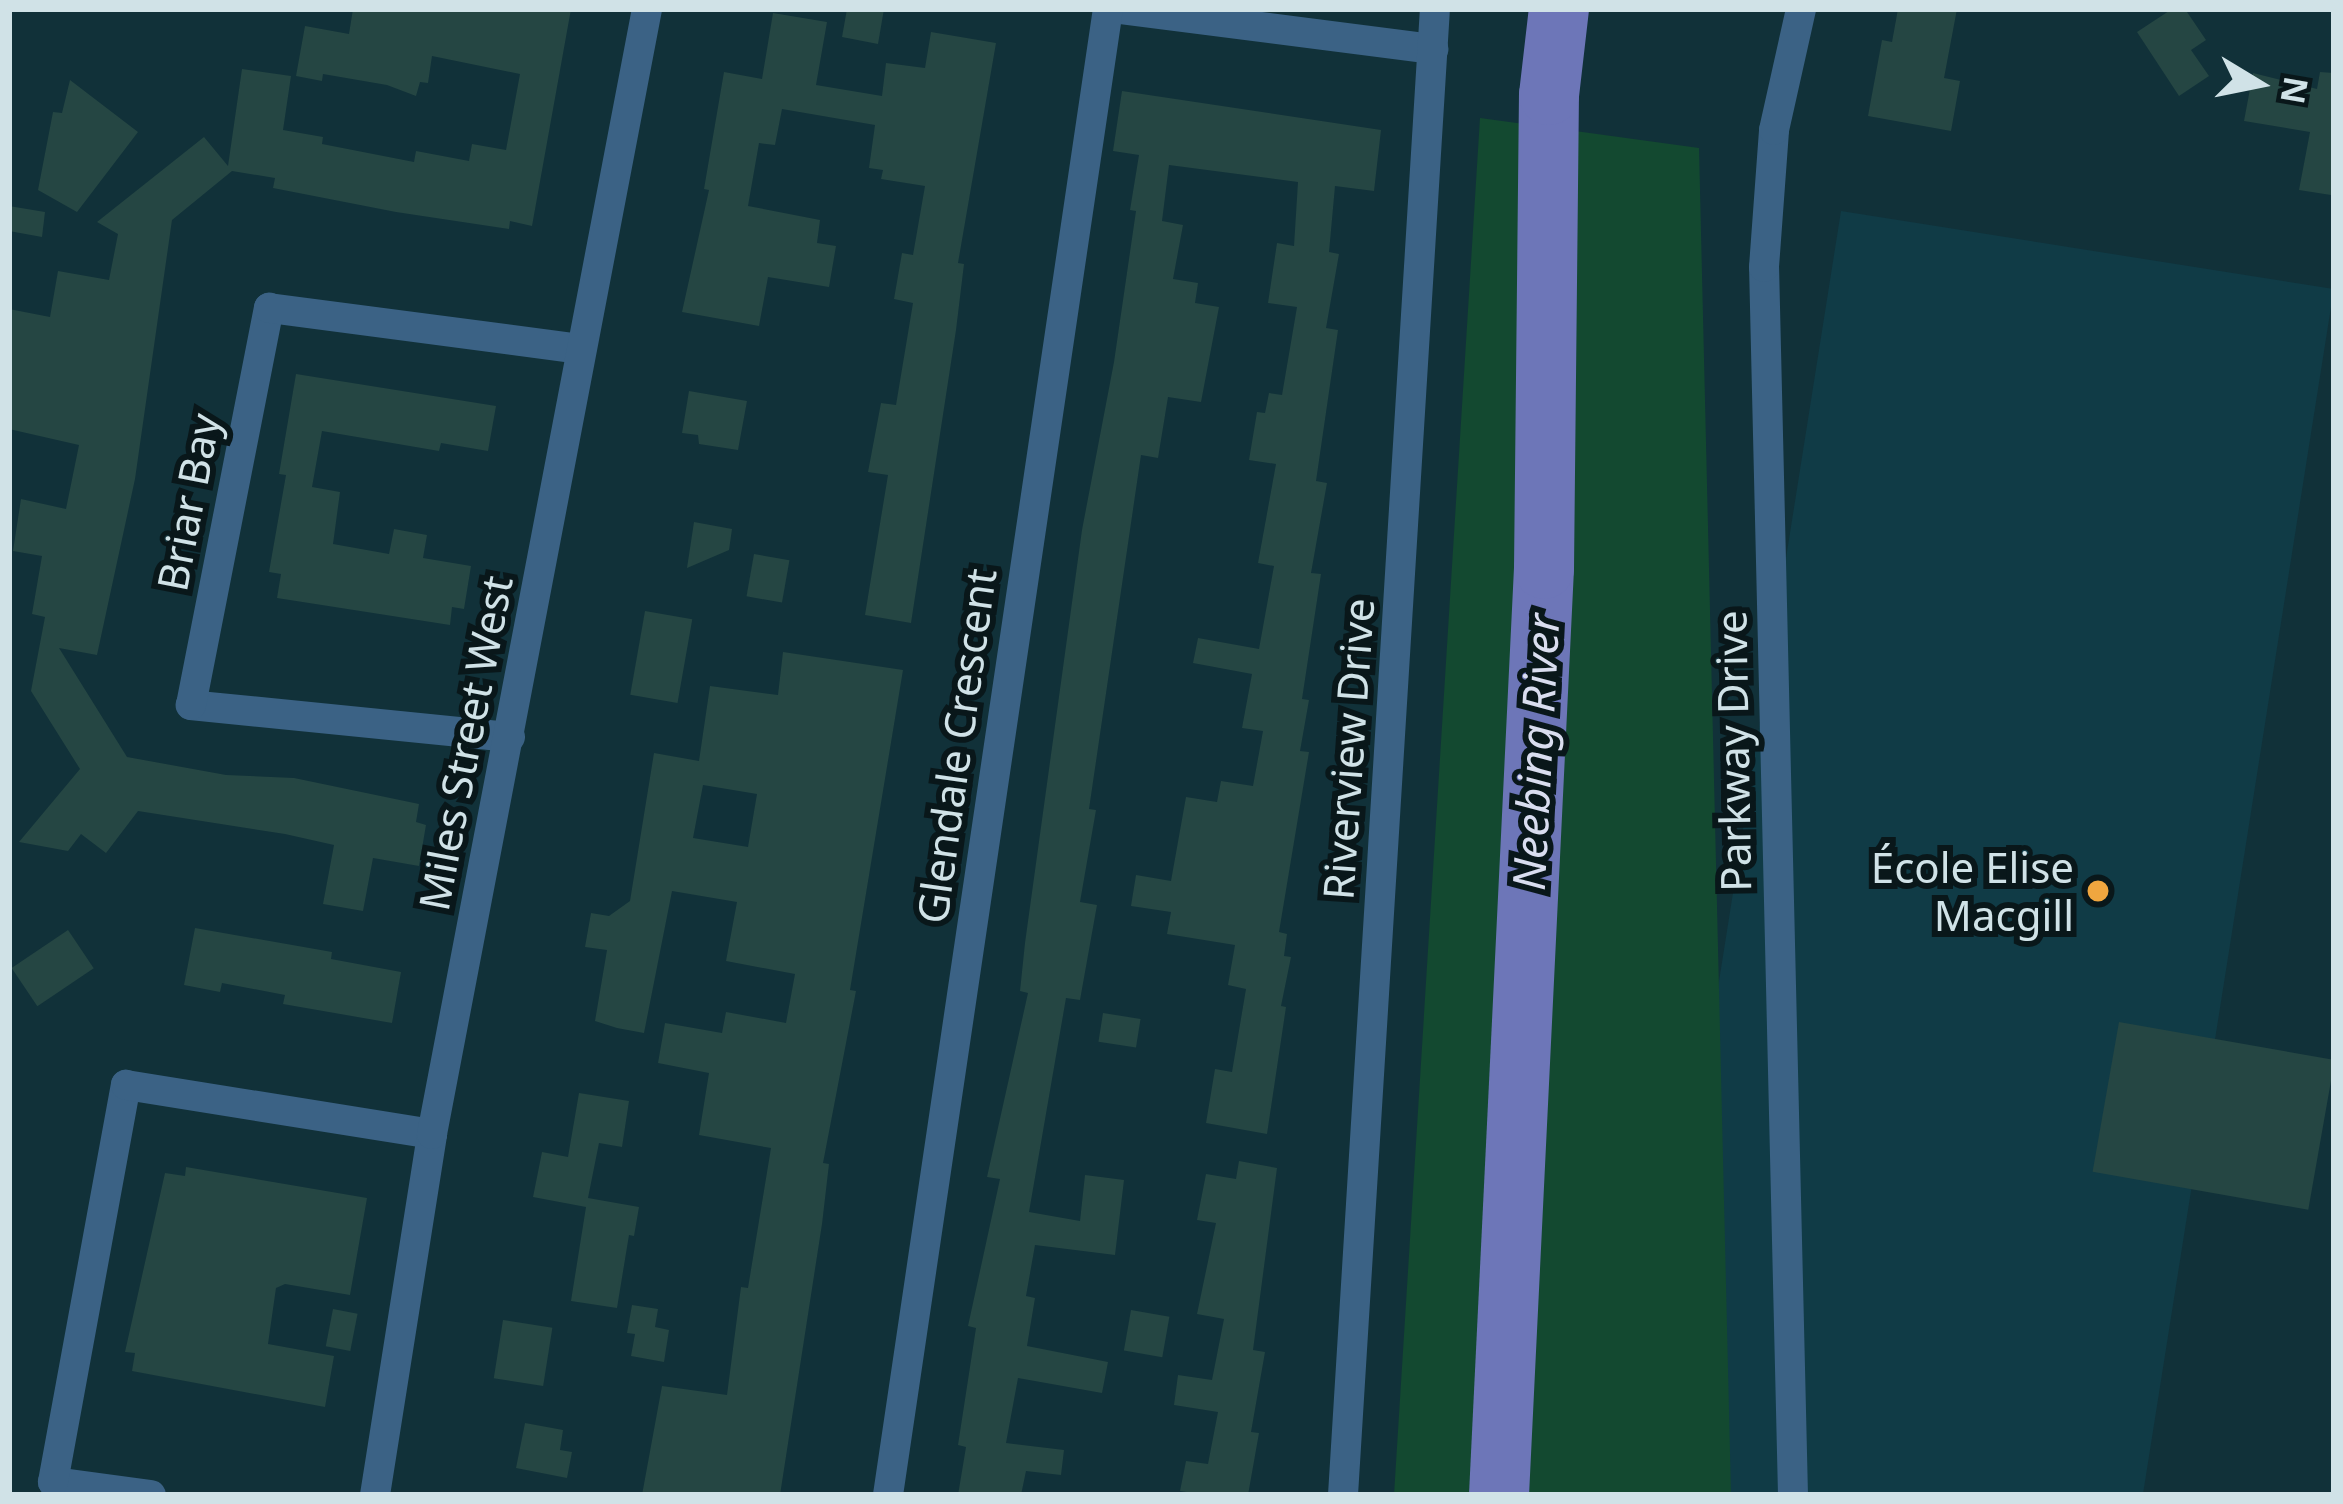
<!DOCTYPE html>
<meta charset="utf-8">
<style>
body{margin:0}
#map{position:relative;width:2343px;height:1504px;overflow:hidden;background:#113139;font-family:"Noto Sans",sans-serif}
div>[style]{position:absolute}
.built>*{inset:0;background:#103b46;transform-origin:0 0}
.green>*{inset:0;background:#134930}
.river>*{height:60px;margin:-30px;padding:0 30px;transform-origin:30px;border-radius:30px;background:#6d76b8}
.building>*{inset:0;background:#254643;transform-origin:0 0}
.minor>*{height:30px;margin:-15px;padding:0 15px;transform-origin:15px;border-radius:15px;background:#3b6285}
.dots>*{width:33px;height:33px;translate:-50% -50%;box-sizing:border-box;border:6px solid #09171a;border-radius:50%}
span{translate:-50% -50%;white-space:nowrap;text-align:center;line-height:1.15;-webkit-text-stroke:12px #09171a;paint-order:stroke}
.street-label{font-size:42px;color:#d0e2e7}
.poi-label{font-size:42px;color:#d0e2e7}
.right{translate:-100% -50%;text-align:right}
.water-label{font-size:45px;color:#d9ddef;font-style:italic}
.frame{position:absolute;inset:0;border:12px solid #d0e2e7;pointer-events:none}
.north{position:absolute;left:2199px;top:24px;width:120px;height:120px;-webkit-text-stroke:9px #09171a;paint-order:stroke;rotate:100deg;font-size:33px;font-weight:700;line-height:48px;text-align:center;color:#d0e2e7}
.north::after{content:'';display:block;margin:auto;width:42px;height:54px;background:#d0e2e7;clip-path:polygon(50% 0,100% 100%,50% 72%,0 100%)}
</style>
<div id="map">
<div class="built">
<i style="left:1841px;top:211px;width:499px;height:1285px;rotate:9deg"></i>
</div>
<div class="green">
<i style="clip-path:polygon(1480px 118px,1699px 148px,1731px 1495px,1394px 1495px)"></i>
</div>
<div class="river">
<i style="left:1499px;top:1495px;width:927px;rotate:-87.22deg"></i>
<i style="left:1544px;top:569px;width:474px;rotate:-89.4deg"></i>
<i style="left:1549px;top:95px;width:87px;rotate:-83.4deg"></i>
</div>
<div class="building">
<i style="clip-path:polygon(353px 9px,571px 9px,532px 226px,510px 221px,509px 229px,396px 212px,273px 188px,275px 178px,232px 171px,172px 220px,135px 479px,97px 655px,59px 648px,127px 757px,226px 775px,294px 778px,419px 804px,416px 822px,426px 825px,419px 866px,373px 858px,363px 911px,323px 904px,334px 845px,285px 834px,138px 811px,106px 853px,81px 834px,68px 851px,19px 842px,80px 769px,31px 691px,45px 617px,32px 614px,42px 556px,13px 551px,21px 499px,66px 509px,79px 445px,9px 429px,9px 309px,50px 317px,58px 271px,109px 280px,118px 234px,97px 222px,204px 137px,228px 166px,242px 69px,291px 76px,283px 130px,323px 137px,322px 144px,414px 162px,416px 151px,469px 161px,472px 144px,506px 150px,520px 74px,432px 56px,428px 83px,420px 82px,416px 96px,387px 85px,323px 74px,322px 81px,296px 76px,305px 26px,349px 34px)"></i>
<i style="clip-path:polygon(847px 9px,884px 9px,878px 44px,842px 37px)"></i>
<i style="clip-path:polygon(1898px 9px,1957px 9px,1944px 78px,1960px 81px,1951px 131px,1868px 116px,1882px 40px,1892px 42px)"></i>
<i style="clip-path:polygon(2172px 9px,2185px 9px,2206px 40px,2191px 50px,2209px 76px,2179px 96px,2137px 32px)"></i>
<i style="clip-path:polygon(773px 13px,827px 22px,816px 85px,882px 96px,886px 63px,925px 68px,931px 32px,996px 43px,958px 263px,964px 264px,956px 330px,911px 623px,865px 615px,888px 475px,868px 472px,881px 403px,896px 405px,913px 303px,894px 299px,902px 253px,913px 255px,925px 186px,881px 179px,883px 170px,869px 168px,875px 125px,782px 109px,775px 145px,759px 143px,748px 206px,820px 220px,817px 243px,836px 246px,829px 287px,768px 277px,759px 326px,682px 312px,709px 190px,704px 189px,724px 72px,762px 79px)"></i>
<i style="clip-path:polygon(2320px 72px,2334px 73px,2331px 195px,2299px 190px,2310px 132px,2244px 121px,2253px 73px,2317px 89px)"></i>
<i style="clip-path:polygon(70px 80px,138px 132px,77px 212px,38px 190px,53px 112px,62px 113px)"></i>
<i style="clip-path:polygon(1122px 91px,1381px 130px,1374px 191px,1335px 186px,1329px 252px,1339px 254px,1326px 328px,1338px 330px,1316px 481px,1327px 483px,1311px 573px,1321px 574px,1302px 699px,1309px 700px,1300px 751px,1309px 752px,1279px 932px,1287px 934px,1284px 956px,1291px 957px,1281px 1006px,1286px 1007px,1267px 1134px,1206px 1123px,1215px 1069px,1232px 1072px,1246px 989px,1228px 985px,1235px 945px,1167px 934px,1171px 912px,1131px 906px,1136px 875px,1171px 881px,1186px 797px,1217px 802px,1221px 781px,1253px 786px,1263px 731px,1242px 728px,1252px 674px,1193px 663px,1198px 638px,1259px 649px,1274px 566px,1258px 563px,1276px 464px,1249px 460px,1257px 412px,1265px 413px,1269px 393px,1282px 395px,1297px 307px,1268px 303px,1277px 243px,1294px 246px,1298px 182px,1169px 165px,1162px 221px,1183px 225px,1173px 279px,1198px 283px,1195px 303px,1219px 307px,1201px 402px,1168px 397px,1158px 458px,1141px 455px,1089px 809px,1096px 810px,1080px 902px,1097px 905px,1080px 1000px,1066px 998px,1029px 1212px,1080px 1221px,1085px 1175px,1124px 1180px,1115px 1255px,1035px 1245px,1026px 1296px,1035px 1298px,1027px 1346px,1108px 1362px,1102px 1393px,1018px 1378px,1006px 1443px,1064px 1450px,1061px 1475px,1026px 1471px,1021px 1495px,958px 1495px,966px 1447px,958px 1445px,976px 1328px,968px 1326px,1000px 1179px,987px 1177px,1028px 993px,1020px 991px,1025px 943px,1082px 530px,1114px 362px,1136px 211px,1130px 210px,1139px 155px,1113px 151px)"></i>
<i style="clip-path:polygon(9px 206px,45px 212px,42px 237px,9px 231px)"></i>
<i style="clip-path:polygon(296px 374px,496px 406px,488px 451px,441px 443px,439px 451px,322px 431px,312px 487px,340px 492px,333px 544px,389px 554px,394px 529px,427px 535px,423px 558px,471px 566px,464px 609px,452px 607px,450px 625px,277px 598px,281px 574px,269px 572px,286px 475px,279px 474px)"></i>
<i style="clip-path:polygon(689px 391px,747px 401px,738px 450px,699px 444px,698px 435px,682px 433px)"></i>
<i style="clip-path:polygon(694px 522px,732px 529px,729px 550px,687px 568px)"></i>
<i style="left:754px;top:554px;width:36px;height:43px;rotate:10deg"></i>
<i style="left:645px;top:611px;width:48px;height:85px;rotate:10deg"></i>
<i style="clip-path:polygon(evenodd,783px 652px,903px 670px,850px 990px,856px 991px,823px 1163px,829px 1164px,822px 1224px,780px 1495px,642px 1495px,662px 1386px,727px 1395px,741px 1287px,748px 1288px,771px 1148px,699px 1135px,709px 1073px,658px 1063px,665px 1023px,722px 1033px,726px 1012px,786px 1023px,795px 974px,726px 961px,737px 902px,672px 891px,644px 1033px,617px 1028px,595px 1021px,607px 950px,585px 947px,591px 913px,609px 916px,630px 901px,654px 753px,699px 761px,710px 686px,778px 695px,783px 652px,703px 785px,757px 794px,748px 847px,693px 838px,703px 785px)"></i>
<i style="clip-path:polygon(195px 928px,332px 952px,331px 959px,401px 972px,392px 1023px,283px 1004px,285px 995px,222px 983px,220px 992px,184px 985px)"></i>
<i style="left:68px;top:930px;width:46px;height:68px;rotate:56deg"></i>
<i style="left:1103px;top:1013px;width:38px;height:29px;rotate:9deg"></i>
<i style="left:2119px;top:1022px;width:219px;height:152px;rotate:10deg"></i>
<i style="clip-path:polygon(579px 1093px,629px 1101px,622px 1147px,599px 1143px,588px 1198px,639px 1207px,634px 1236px,629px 1235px,617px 1308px,571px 1301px,586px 1207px,533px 1197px,542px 1152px,568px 1157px)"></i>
<i style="clip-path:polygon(1239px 1161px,1277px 1168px,1253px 1350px,1265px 1352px,1251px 1432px,1259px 1433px,1248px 1495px,1207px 1495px,1180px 1491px,1186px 1461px,1208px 1464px,1218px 1412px,1174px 1405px,1178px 1375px,1212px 1380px,1224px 1319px,1197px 1314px,1216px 1223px,1197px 1220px,1206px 1174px,1236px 1179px)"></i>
<i style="clip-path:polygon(186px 1167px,367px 1198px,350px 1295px,285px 1284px,276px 1288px,268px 1344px,334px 1356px,325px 1407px,132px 1371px,135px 1353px,125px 1352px,165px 1173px,185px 1176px)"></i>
<i style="clip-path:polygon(632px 1305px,658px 1309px,655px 1327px,669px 1330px,664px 1362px,631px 1356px,635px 1334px,627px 1333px)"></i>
<i style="left:333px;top:1309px;width:25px;height:38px;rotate:11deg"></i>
<i style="left:1131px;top:1310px;width:39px;height:41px;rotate:10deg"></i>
<i style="left:503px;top:1320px;width:50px;height:59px;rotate:9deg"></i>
<i style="clip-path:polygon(525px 1423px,563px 1430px,560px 1450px,572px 1452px,567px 1478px,516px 1468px)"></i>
</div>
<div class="minor">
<i style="left:1121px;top:9px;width:315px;rotate:7.3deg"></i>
<i style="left:510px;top:737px;width:321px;rotate:-174.3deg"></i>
<i style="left:191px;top:705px;width:405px;rotate:-78.9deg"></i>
<i style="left:269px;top:308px;width:315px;rotate:7.5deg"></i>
<i style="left:151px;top:1495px;width:99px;rotate:-172.4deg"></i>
<i style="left:53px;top:1482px;width:404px;rotate:-79.6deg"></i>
<i style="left:126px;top:1085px;width:310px;rotate:9.1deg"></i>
<i style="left:375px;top:1495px;width:365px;rotate:-81deg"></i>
<i style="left:432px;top:1134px;width:1145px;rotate:-79.18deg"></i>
<i style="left:888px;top:1495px;width:1502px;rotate:-81.58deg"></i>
<i style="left:1343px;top:1495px;width:1489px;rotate:-86.46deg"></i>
<i style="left:1793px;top:1495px;width:1228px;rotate:-91.35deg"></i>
<i style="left:1764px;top:267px;width:137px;rotate:-85.8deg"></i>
<i style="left:1774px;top:130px;width:124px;rotate:-77.4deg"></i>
</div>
<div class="dots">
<i style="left:2098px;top:891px;background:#f0a63f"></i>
</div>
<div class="street-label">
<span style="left:188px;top:502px;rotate:-79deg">Briar Bay</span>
<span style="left:465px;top:743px;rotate:-79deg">Miles Street West</span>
<span style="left:956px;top:746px;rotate:-82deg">Glendale Crescent</span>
<span style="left:1348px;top:749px;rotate:-86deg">Riverview Drive</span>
<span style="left:1733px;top:751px;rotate:-91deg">Parkway Drive</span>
</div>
<div class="poi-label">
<span class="right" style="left:2074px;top:891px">École Elise<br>Macgill</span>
</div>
<div class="water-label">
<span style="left:1535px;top:752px;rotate:-87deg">Neebing River</span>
</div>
<div class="frame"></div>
<div class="north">N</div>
</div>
